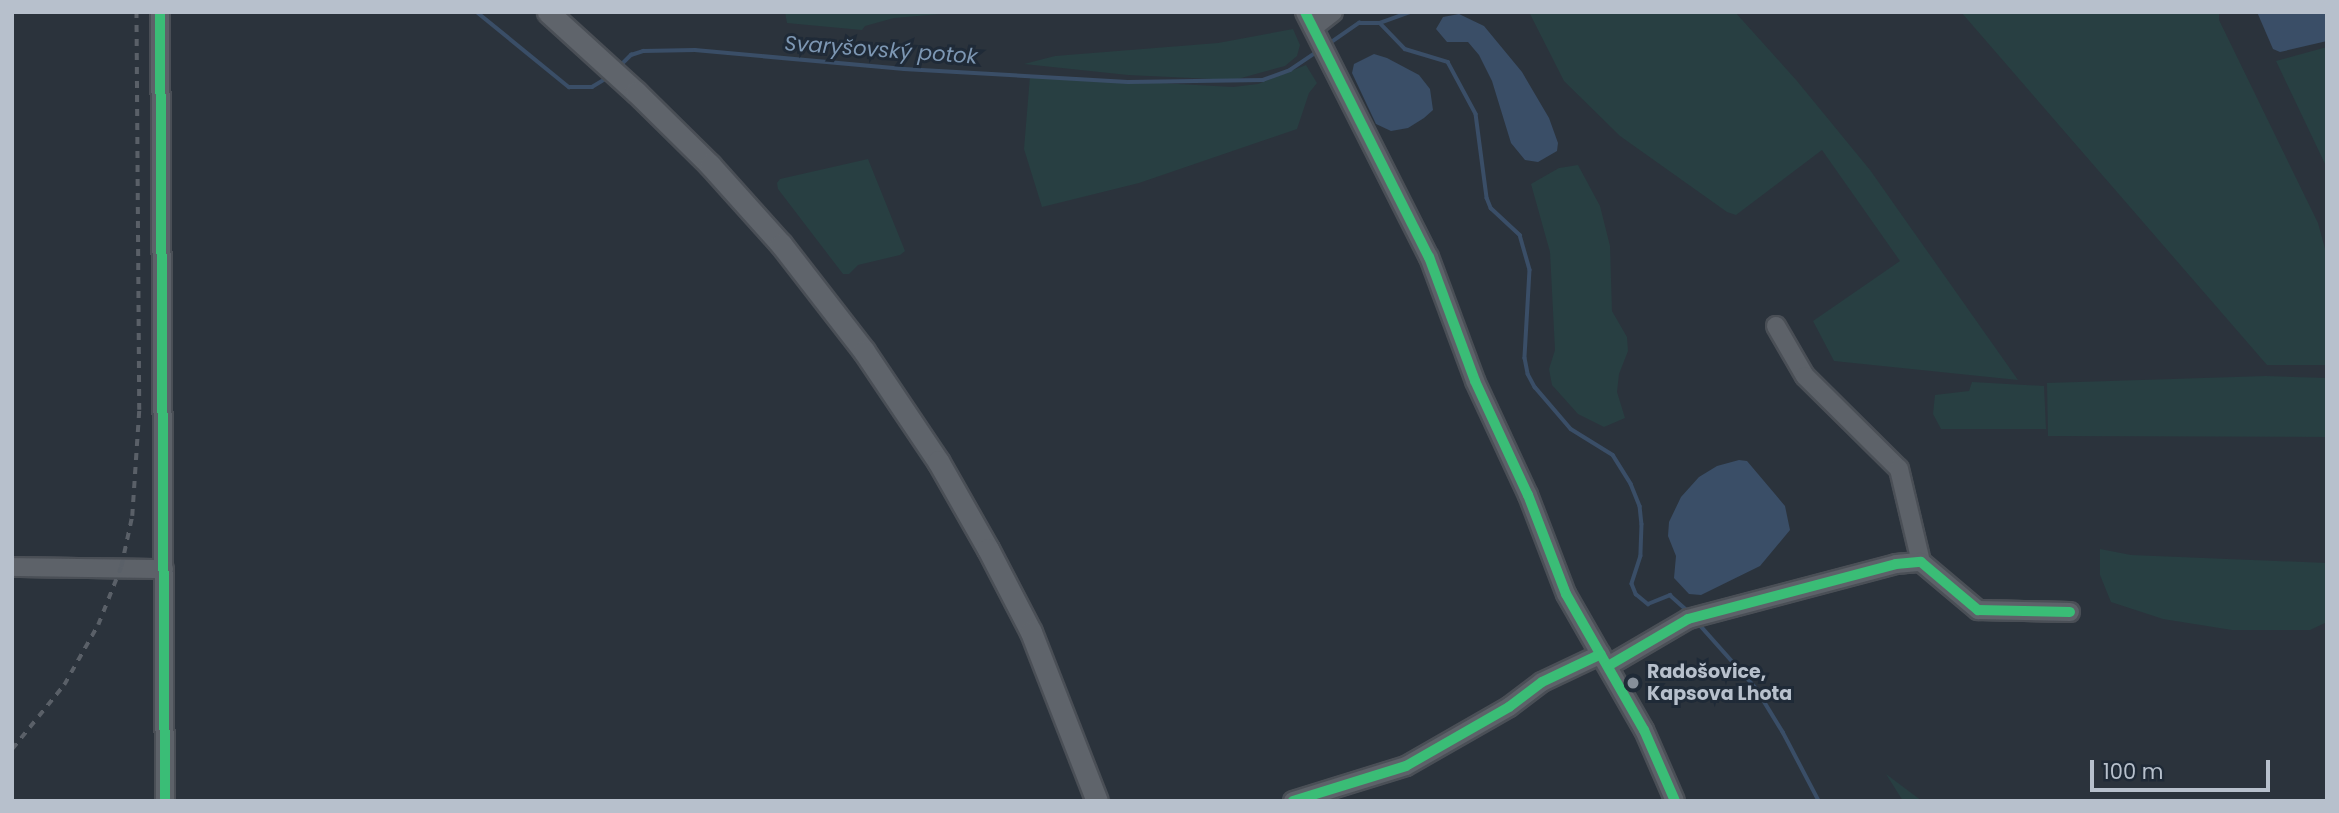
<!DOCTYPE html>
<meta charset="utf-8">
<style>
body{margin:0}
#map{position:relative;width:2339px;height:813px;overflow:hidden;background:#2b333c;font-family:Poppins,sans-serif}
div>[style]{position:absolute}
.green>*{inset:0;background:#283f42}
.water>*{inset:0;background:#3a4e67}
.stream>*{height:3.5px;margin:-1.75px;padding:0 1.75px;transform-origin:1.75px;border-radius:1.75px;background:#3a4e67}
.roads{filter:drop-shadow(2px 0 #4a4f56) drop-shadow(-2px 0 #4a4f56) drop-shadow(0 2px #4a4f56) drop-shadow(0 -2px #4a4f56)}
.minor>*{height:18px;margin:-9px;padding:0 9px;transform-origin:9px;border-radius:9px;background:#5d6269}
.major>*{height:21px;margin:-10.5px;padding:0 10.5px;transform-origin:10.5px;border-radius:10.5px;background:#5f646b}
.rail>*{height:3.5px;margin-top:-1.75px;transform-origin:0;background:repeating-linear-gradient(90deg,#5a6068 0 7px,transparent 0 14px)}
.cycleway>*{height:10px;margin:-5px;padding:0 5px;transform-origin:5px;border-radius:5px;background:#3abd76}
.dots>*{width:19px;height:19px;translate:-50% -50%;box-sizing:border-box;border:4px solid #1f2a37;border-radius:50%}
span{translate:-50% -50%;white-space:nowrap;text-align:center;line-height:1.15;-webkit-text-stroke:6px #1f2a37;paint-order:stroke}
.poi-label{font-size:19px;color:#b7c0cc;font-weight:700}
.left{translate:0 -50%;text-align:left}
.water-label{font-size:21px;color:#7d97b3;font-style:italic}
.frame{position:absolute;inset:0;border:14px solid #b7c0cc;pointer-events:none}
.scale{position:absolute;left:2090px;top:760px;width:180px;height:32px;box-sizing:border-box;border:4px solid #b7c0cc;border-top:0;padding-left:9px;font-size:21px;line-height:24px;white-space:nowrap;color:#b7c0cc;-webkit-text-stroke:5px #1f2a37;paint-order:stroke}
</style>
<div id="map">
<div class="green">
<i style="clip-path:polygon(785px 12px,964px 12px,894px 18px,865px 26px,862px 30px,787px 23px)"></i>
<i style="clip-path:polygon(1529px 12px,1735px 12px,1797px 81px,1870px 170px,2018px 380px,1834px 361px,1813px 321px,1900px 261px,1822px 150px,1736px 215px,1727px 212px,1620px 136px,1564px 81px)"></i>
<i style="clip-path:polygon(1961px 12px,2219px 12px,2219px 20px,2318px 223px,2327px 256px,2327px 365px,2267px 365px)"></i>
<i style="clip-path:polygon(1293px 29px,1300px 45px,1297px 56px,1285px 66px,1234px 80px,1128px 75px,1024px 64px,1055px 56px,1218px 43px)"></i>
<i style="clip-path:polygon(2327px 47px,2327px 166px,2326px 166px,2276px 61px)"></i>
<i style="clip-path:polygon(1306px 65px,1317px 83px,1309px 93px,1297px 129px,1139px 183px,1042px 207px,1024px 149px,1030px 76px,1233px 87px,1258px 84px)"></i>
<i style="clip-path:polygon(868px 159px,905px 251px,900px 255px,858px 265px,849px 274px,843px 274px,778px 189px,777px 183px,780px 179px)"></i>
<i style="clip-path:polygon(1578px 165px,1600px 206px,1610px 246px,1612px 311px,1627px 337px,1628px 351px,1619px 374px,1617px 392px,1625px 418px,1604px 427px,1578px 414px,1552px 385px,1549px 369px,1555px 350px,1550px 252px,1531px 184px,1559px 168px)"></i>
<i style="clip-path:polygon(2266px 376px,2327px 378px,2327px 437px,2048px 436px,2047px 383px)"></i>
<i style="clip-path:polygon(1972px 382px,2044px 386px,2046px 429px,1941px 429px,1933px 414px,1935px 395px,1969px 391px)"></i>
<i style="clip-path:polygon(2100px 549px,2131px 555px,2327px 563px,2327px 622px,2310px 630px,2232px 630px,2163px 619px,2111px 602px,2100px 575px)"></i>
<i style="clip-path:polygon(1886px 774px,1922px 801px,1903px 801px)"></i>
</div>
<div class="water">
<i style="clip-path:polygon(2257px 12px,2327px 12px,2327px 41px,2280px 52px,2273px 49px)"></i>
<i style="clip-path:polygon(1459px 14px,1484px 26px,1522px 72px,1549px 118px,1558px 143px,1557px 151px,1538px 162px,1525px 160px,1511px 143px,1492px 81px,1479px 55px,1468px 42px,1447px 42px,1436px 29px,1443px 17px)"></i>
<i style="clip-path:polygon(1374px 54px,1387px 58px,1419px 75px,1430px 89px,1433px 110px,1424px 118px,1408px 128px,1391px 131px,1376px 124px,1352px 73px,1354px 64px)"></i>
<i style="clip-path:polygon(1739px 460px,1747px 461px,1785px 506px,1790px 530px,1760px 566px,1701px 595px,1689px 594px,1674px 578px,1676px 556px,1668px 536px,1669px 522px,1681px 497px,1699px 477px,1717px 466px)"></i>
</div>
<div class="stream">
<i style="left:477px;top:12px;width:119px;rotate:39.2deg"></i>
<i style="left:569px;top:87px;width:23px"></i>
<i style="left:592px;top:87px;width:21px;rotate:-31deg"></i>
<i style="left:1380px;top:23px;width:32px;rotate:-20deg"></i>
<i style="left:1333px;top:41px;width:32px;rotate:-35deg"></i>
<i style="left:1359px;top:23px;width:21px"></i>
<i style="left:1380px;top:23px;width:36px;rotate:46deg"></i>
<i style="left:1405px;top:49px;width:45px;rotate:16.8deg"></i>
<i style="left:1448px;top:62px;width:59px;rotate:61.7deg"></i>
<i style="left:1476px;top:114px;width:85px;rotate:82.5deg"></i>
<i style="left:1487px;top:198px;width:11px;rotate:68deg"></i>
<i style="left:1491px;top:208px;width:40px;rotate:43deg"></i>
<i style="left:1520px;top:235px;width:36px;rotate:74deg"></i>
<i style="left:1530px;top:270px;width:88px;rotate:93.3deg"></i>
<i style="left:1525px;top:358px;width:16px;rotate:79deg"></i>
<i style="left:1528px;top:374px;width:15px;rotate:62deg"></i>
<i style="left:1535px;top:387px;width:55px;rotate:49.4deg"></i>
<i style="left:1571px;top:429px;width:49px;rotate:31.8deg"></i>
<i style="left:1613px;top:455px;width:34px;rotate:58deg"></i>
<i style="left:1631px;top:484px;width:24px;rotate:68deg"></i>
<i style="left:1640px;top:506px;width:18px;rotate:84deg"></i>
<i style="left:1642px;top:524px;width:32px;rotate:92deg"></i>
<i style="left:1641px;top:556px;width:29px;rotate:108deg"></i>
<i style="left:1632px;top:584px;width:11px;rotate:68deg"></i>
<i style="left:1636px;top:594px;width:16px;rotate:40deg"></i>
<i style="left:1648px;top:604px;width:24px;rotate:-22deg"></i>
<i style="left:1670px;top:595px;width:27px;rotate:42deg"></i>
<i style="left:620px;top:66px;width:16px;rotate:-45deg"></i>
<i style="left:631px;top:55px;width:13px;rotate:-18deg"></i>
<i style="left:643px;top:51px;width:52px;rotate:-1.1deg"></i>
<i style="left:695px;top:50px;width:210px;rotate:5.2deg"></i>
<i style="left:904px;top:69px;width:224px;rotate:3.3deg"></i>
<i style="left:1128px;top:82px;width:135px;rotate:-0.8deg"></i>
<i style="left:1263px;top:80px;width:29px;rotate:-20deg"></i>
<i style="left:1290px;top:70px;width:30px;rotate:-34deg"></i>
<i style="left:1699px;top:624px;width:86px;rotate:48.3deg"></i>
<i style="left:1756px;top:688px;width:52px;rotate:58.5deg"></i>
<i style="left:1783px;top:732px;width:78px;rotate:62.4deg"></i>
</div>
<div class="roads">
<div class="minor">
<i style="left:160px;top:12px;width:789px;rotate:89.64deg"></i>
<i style="left:1305px;top:12px;width:275px;rotate:63.2deg"></i>
<i style="left:1429px;top:257px;width:132px;rotate:69.6deg"></i>
<i style="left:1475px;top:381px;width:126px;rotate:65.1deg"></i>
<i style="left:1528px;top:495px;width:106px;rotate:69deg"></i>
<i style="left:1566px;top:594px;width:157px;rotate:60.2deg"></i>
<i style="left:1644px;top:730px;width:77px;rotate:66.4deg"></i>
<i style="left:1314px;top:27px;width:24px;rotate:-38deg"></i>
<i style="left:1776px;top:326px;width:58px;rotate:59.9deg"></i>
<i style="left:1805px;top:376px;width:132px;rotate:44.7deg"></i>
<i style="left:1899px;top:469px;width:96px;rotate:76.7deg"></i>
<i style="left:12px;top:567px;width:152px;rotate:0.8deg"></i>
<i style="left:1608px;top:666px;width:93px;rotate:-30.4deg"></i>
<i style="left:1688px;top:619px;width:215px;rotate:-14.8deg"></i>
<i style="left:1896px;top:564px;width:25px;rotate:-5deg"></i>
<i style="left:1921px;top:562px;width:75px;rotate:40.1deg"></i>
<i style="left:1978px;top:610px;width:92px;rotate:1.2deg"></i>
<i style="left:1293px;top:801px;width:118px;rotate:-17.2deg"></i>
<i style="left:1406px;top:766px;width:119px;rotate:-29.8deg"></i>
<i style="left:1509px;top:707px;width:41px;rotate:-37.1deg"></i>
<i style="left:1542px;top:682px;width:65px;rotate:-25.4deg"></i>
</div>
<div class="major">
<i style="left:548px;top:12px;width:119px;rotate:42.3deg"></i>
<i style="left:636px;top:92px;width:104px;rotate:44.6deg"></i>
<i style="left:710px;top:165px;width:106px;rotate:48.1deg"></i>
<i style="left:781px;top:244px;width:135px;rotate:52.2deg"></i>
<i style="left:864px;top:351px;width:133px;rotate:56.1deg"></i>
<i style="left:938px;top:461px;width:101px;rotate:60.4deg"></i>
<i style="left:988px;top:549px;width:93px;rotate:62.6deg"></i>
<i style="left:1031px;top:632px;width:181px;rotate:68.7deg"></i>
</div>
</div>
<div class="rail">
<i style="left:12px;top:749px;width:82px;rotate:-50.9deg"></i>
<i style="left:64px;top:685px;width:69px;rotate:-60.5deg"></i>
<i style="left:98px;top:625px;width:62px;rotate:-68.4deg"></i>
<i style="left:121px;top:567px;width:52px;rotate:-77.8deg"></i>
<i style="left:132px;top:516px;width:106px;rotate:-86.2deg"></i>
<i style="left:139px;top:410px;width:398px;rotate:-90.4deg"></i>
</div>
<div class="cycleway">
<i style="left:160px;top:12px;width:789px;rotate:89.64deg"></i>
<i style="left:1305px;top:12px;width:275px;rotate:63.2deg"></i>
<i style="left:1429px;top:257px;width:132px;rotate:69.6deg"></i>
<i style="left:1475px;top:381px;width:126px;rotate:65.1deg"></i>
<i style="left:1528px;top:495px;width:106px;rotate:69deg"></i>
<i style="left:1566px;top:594px;width:157px;rotate:60.2deg"></i>
<i style="left:1644px;top:730px;width:77px;rotate:66.4deg"></i>
<i style="left:1608px;top:666px;width:93px;rotate:-30.4deg"></i>
<i style="left:1688px;top:619px;width:215px;rotate:-14.8deg"></i>
<i style="left:1896px;top:564px;width:25px;rotate:-5deg"></i>
<i style="left:1921px;top:562px;width:75px;rotate:40.1deg"></i>
<i style="left:1978px;top:610px;width:92px;rotate:1.2deg"></i>
<i style="left:1293px;top:801px;width:118px;rotate:-17.2deg"></i>
<i style="left:1406px;top:766px;width:119px;rotate:-29.8deg"></i>
<i style="left:1509px;top:707px;width:41px;rotate:-37.1deg"></i>
<i style="left:1542px;top:682px;width:65px;rotate:-25.4deg"></i>
</div>
<div class="dots">
<i style="left:1633px;top:683px;background:#868f9a"></i>
</div>
<div class="poi-label">
<span class="left" style="left:1647px;top:683px">Radošovice,<br>Kapsova Lhota</span>
</div>
<div class="water-label">
<span style="left:881px;top:50px;rotate:4deg">Svaryšovský potok</span>
</div>
<div class="frame"></div>
<div class="scale">100 m</div>
</div>
